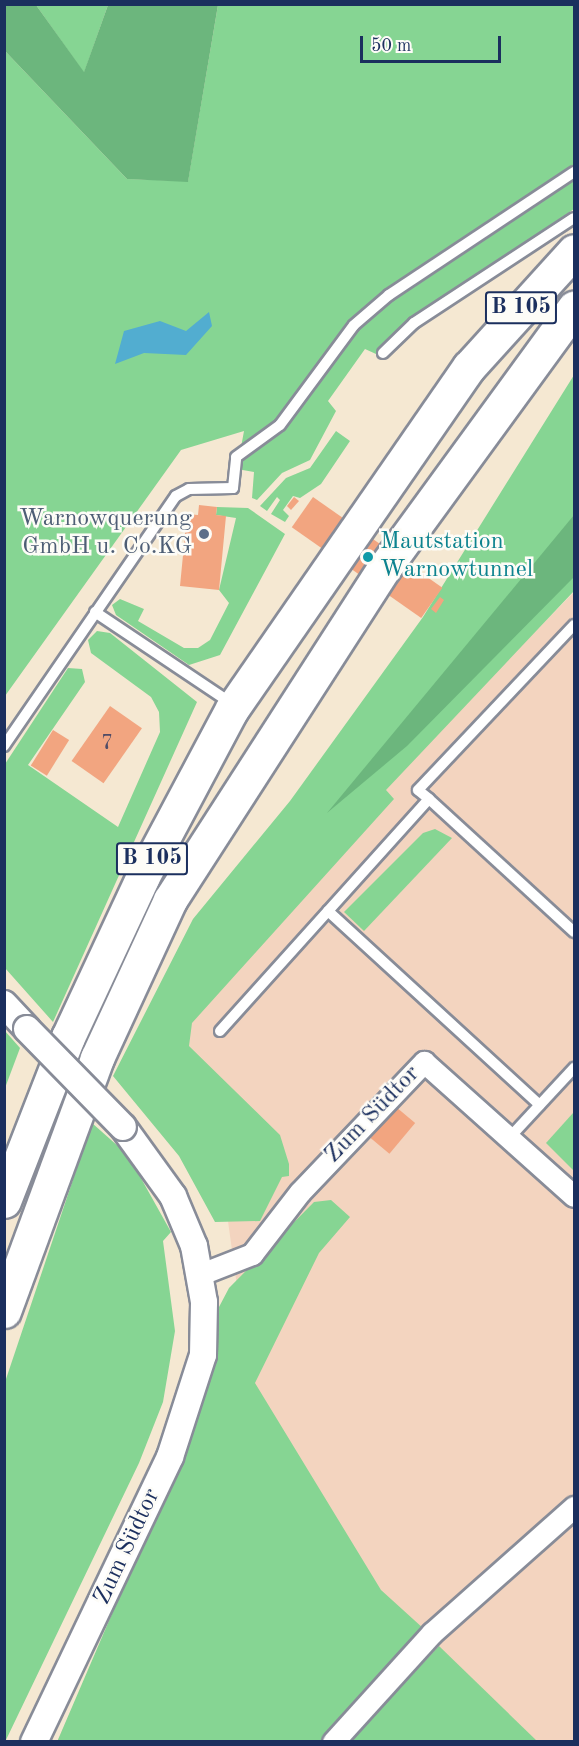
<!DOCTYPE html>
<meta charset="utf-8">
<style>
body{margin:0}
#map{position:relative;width:579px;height:1746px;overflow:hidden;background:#f5e8d2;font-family:"Old Standard TT",serif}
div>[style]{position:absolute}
.built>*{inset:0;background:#f3d4bf}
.green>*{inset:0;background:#86d593}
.forest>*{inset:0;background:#6cb67d}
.water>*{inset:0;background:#52add0}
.building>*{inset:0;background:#f2a580;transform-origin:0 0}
.roads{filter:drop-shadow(2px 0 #888c98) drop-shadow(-2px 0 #888c98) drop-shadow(0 2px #888c98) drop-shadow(0 -2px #888c98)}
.service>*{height:10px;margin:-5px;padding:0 5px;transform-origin:5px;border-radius:5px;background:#fff}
.minor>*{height:21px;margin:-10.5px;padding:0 10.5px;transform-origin:10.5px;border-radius:10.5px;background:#fff}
.tertiary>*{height:26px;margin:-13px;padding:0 13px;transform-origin:13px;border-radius:13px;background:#fff}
.trunk>*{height:33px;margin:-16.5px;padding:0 16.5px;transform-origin:16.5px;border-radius:16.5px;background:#fff}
.bridges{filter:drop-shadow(2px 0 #888c98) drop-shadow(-2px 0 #888c98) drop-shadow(0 2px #888c98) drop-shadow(0 -2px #888c98)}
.tertiary-bridge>*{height:26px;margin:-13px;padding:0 13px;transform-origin:13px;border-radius:13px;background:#fff}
.dots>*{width:16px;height:16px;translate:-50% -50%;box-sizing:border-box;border:3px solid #fdfcf7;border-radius:50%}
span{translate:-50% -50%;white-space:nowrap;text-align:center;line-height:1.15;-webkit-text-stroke:5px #fdfcf7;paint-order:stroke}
.number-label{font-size:21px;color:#514c66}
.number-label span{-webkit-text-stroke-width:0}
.shield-label span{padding:2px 4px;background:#fdfcf7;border:2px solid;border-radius:4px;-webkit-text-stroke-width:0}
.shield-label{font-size:22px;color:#1b2f5e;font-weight:700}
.service-label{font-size:24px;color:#4e5e75}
.right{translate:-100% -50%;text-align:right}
.culture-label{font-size:24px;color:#0d838f}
.left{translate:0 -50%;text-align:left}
.street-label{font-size:24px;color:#1b2f5e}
.frame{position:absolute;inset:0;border:6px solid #1b2f5e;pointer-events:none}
.scale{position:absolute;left:360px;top:36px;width:141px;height:27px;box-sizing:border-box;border:3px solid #1b2f5e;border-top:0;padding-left:8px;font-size:18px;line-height:21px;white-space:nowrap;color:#1b2f5e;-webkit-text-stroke:4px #fdfcf7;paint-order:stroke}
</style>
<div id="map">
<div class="built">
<i style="clip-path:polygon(574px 592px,574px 1741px,57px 1742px,212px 1391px,237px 1286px,226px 1207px,151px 1090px,187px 1021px,382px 788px)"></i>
</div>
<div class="green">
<i style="clip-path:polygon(36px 5px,108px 5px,84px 73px)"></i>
<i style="clip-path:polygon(218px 5px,574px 5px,574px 209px,412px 318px,376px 354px,365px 349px,328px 401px,336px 411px,310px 460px,282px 473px,257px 500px,252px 498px,254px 472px,237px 469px,244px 431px,181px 450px,5px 696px,5px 51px,127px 179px,188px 181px)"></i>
<i style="clip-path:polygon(574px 375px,574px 591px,386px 790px,394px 799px,192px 1023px,189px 1046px,280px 1135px,289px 1164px,289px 1176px,282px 1177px,260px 1221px,215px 1222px,179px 1156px,113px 1076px,193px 919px,290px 801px,423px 617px)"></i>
<i style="clip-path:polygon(336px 431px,350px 441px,321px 484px,300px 498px,293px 496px,283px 510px,289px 516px,285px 522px,271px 514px,280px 500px,277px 497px,267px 511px,260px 506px,286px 478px,310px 468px)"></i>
<i style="clip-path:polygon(217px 507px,248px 508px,285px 534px,220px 655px,189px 665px,116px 615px,112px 605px,120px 599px,144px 609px,138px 621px,184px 648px,198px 648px,210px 640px,229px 603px,219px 590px,236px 518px,216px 515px)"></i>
<i style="clip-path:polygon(97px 631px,110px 633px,197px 702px,53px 1022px,5px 968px,5px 764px,68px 668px,82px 669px,85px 682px,28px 765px,118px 827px,160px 732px,159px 712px,151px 697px,91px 653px,88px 640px)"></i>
<i style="clip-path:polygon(435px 829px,452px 838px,364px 931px,344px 912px,423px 833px)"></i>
<i style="clip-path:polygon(5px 1031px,20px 1048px,5px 1088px)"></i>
<i style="clip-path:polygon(573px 1113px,574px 1114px,574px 1171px,546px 1143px)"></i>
<i style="clip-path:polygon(92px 1123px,128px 1155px,171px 1232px,163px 1241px,175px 1331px,163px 1402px,139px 1463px,5px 1742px,5px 1382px)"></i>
<i style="clip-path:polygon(331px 1200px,350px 1217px,319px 1253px,255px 1383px,381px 1590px,424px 1629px,321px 1741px,57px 1742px,205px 1397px,219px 1307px,229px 1288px,314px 1202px)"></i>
<i style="clip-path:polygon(439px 1646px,537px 1741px,350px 1741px)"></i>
</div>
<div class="forest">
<i style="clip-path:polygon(5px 4px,36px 5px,84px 72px,108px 5px,218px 5px,188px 182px,127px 179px,5px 51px)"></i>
<i style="clip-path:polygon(574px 515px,574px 577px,407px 746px,327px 813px)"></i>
</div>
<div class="water">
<i style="clip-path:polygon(209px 312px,212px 326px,186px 355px,144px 353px,115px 364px,124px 331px,160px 321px,186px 331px)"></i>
</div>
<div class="building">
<i style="clip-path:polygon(294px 497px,299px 501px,291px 510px,287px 506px)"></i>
<i style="left:313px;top:497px;width:158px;height:37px;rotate:35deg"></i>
<i style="clip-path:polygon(199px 505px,217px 507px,216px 515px,226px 516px,219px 590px,180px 586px,187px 514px,198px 515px)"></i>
<i style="clip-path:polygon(440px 597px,444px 600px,436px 613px,431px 609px)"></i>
<i style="left:110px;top:706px;width:39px;height:67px;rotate:35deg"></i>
<i style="left:53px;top:730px;width:19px;height:42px;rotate:32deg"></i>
<i style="left:396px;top:1107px;width:25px;height:40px;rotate:40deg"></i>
</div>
<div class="roads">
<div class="service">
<i style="left:383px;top:353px;width:43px;rotate:-44.1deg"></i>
<i style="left:414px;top:323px;width:191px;rotate:-33.3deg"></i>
<i style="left:95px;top:612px;width:164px;rotate:33.8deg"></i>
<i style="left:4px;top:746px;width:303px;rotate:-55.5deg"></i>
<i style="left:176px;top:496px;width:15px;rotate:-28deg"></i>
<i style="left:189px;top:489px;width:44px;rotate:-1.3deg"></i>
<i style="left:233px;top:488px;width:31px;rotate:-84deg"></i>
<i style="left:236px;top:457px;width:54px;rotate:-36deg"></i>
<i style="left:280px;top:425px;width:124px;rotate:-53.5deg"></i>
<i style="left:354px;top:325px;width:46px;rotate:-40.6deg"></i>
<i style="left:389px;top:295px;width:222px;rotate:-33.6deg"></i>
<i style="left:429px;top:799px;width:197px;rotate:42.5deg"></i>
<i style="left:328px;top:911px;width:287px;rotate:42.5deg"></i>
<i style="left:220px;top:1031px;width:312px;rotate:-48deg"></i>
<i style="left:429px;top:799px;width:14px;rotate:-141deg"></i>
<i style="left:418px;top:790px;width:227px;rotate:-46.6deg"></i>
<i style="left:511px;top:1136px;width:93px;rotate:-47.2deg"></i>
</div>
<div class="minor">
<i style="left:201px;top:1274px;width:55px;rotate:-21.4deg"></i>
<i style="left:252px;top:1254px;width:78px;rotate:-52.3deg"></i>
<i style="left:300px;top:1192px;width:180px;rotate:-46.4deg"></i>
<i style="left:424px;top:1062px;width:201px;rotate:41.8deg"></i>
<i style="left:333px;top:1742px;width:147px;rotate:-47.8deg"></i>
<i style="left:432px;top:1633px;width:190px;rotate:-41.6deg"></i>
</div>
<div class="tertiary">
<i style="left:4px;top:1004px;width:34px;rotate:47deg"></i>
<i style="left:34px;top:1742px;width:316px;rotate:-64.5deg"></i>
<i style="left:170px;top:1457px;width:107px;rotate:-72.1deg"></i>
<i style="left:203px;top:1355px;width:53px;rotate:-88.9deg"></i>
<i style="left:204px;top:1302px;width:57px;rotate:-100.1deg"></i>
<i style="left:194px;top:1246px;width:54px;rotate:-112.8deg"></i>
<i style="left:173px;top:1196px;width:85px;rotate:-125.9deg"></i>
</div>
<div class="trunk">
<i style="left:4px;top:1201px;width:176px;rotate:-68.7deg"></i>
<i style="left:68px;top:1037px;width:175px;rotate:-65deg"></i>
<i style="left:142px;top:878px;width:191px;rotate:-62deg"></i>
<i style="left:232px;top:709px;width:416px;rotate:-55.3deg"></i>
<i style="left:469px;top:367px;width:156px;rotate:-47.8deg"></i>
<i style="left:4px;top:1311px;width:270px;rotate:-69.8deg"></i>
<i style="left:97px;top:1058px;width:174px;rotate:-65.2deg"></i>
<i style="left:170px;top:900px;width:396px;rotate:-57.2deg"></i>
<i style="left:385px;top:567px;width:321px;rotate:-53.9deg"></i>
</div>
</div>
<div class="bridges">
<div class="tertiary-bridge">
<i style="left:27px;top:1029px;width:137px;rotate:45.6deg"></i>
</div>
</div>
<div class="dots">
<i style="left:204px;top:534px;background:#5c6f8a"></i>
<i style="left:368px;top:557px;background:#0f9aa8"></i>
</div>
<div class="number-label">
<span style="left:107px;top:744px">7</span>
</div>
<div class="shield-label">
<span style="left:521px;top:308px">B 105</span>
<span style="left:152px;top:859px">B 105</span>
</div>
<div class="service-label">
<span class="right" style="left:192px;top:534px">Warnowquerung<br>GmbH u. Co.KG</span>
</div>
<div class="culture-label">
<span class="left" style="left:380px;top:557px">Mautstation<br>Warnowtunnel</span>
</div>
<div class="street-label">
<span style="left:373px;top:1115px;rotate:-46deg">Zum Südtor</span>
<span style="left:128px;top:1547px;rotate:-65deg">Zum Südtor</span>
</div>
<div class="frame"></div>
<div class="scale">50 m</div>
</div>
